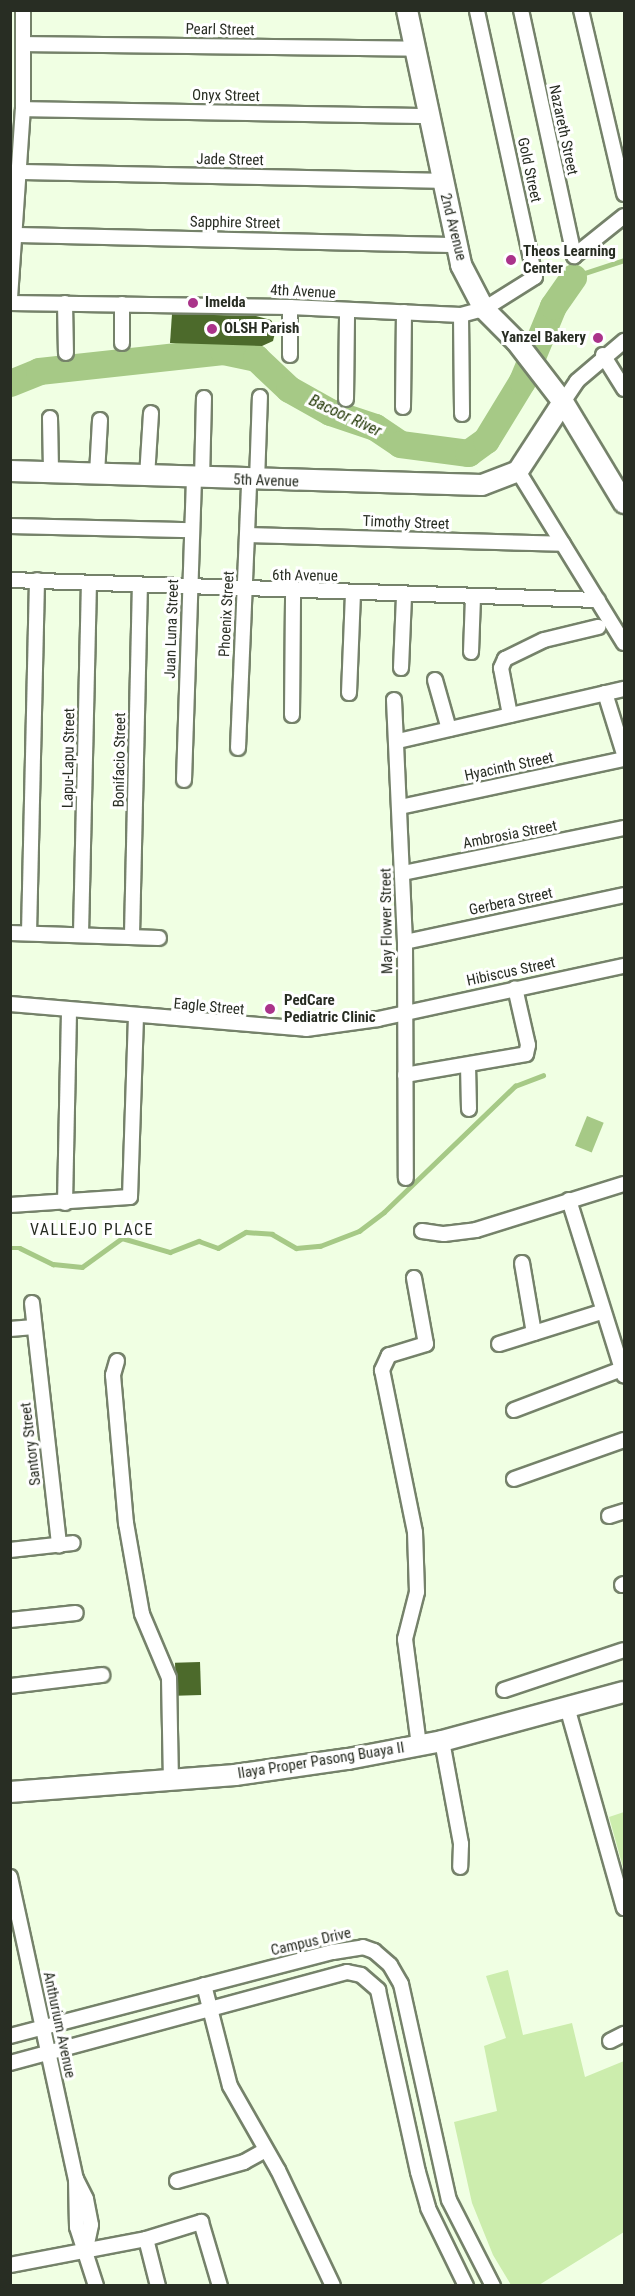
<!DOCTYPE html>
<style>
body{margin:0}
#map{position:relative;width:635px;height:2296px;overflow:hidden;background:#f0ffe3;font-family:"Roboto Condensed",sans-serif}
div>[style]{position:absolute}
.green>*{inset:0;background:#ccedad}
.water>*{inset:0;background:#a6c986;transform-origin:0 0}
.stream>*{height:4.5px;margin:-2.25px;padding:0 2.25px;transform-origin:2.25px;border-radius:2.25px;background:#a6c986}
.river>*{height:27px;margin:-13.5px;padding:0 13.5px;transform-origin:13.5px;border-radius:13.5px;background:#a6c986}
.building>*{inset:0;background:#4c6a2b;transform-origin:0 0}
.roads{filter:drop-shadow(2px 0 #75826a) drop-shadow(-2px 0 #75826a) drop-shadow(0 2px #75826a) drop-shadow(0 -2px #75826a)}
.street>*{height:14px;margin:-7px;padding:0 7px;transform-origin:7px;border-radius:7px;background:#fff}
.secondary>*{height:20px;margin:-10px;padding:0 10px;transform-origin:10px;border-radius:10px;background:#fff}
.dots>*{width:16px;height:16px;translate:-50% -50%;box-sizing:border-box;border:3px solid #fff;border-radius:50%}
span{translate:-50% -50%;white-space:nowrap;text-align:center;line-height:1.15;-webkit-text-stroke:6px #fff;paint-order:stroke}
.street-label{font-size:15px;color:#282d23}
.poi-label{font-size:15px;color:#282d23;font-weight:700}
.left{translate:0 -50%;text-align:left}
.right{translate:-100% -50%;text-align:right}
.water-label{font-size:16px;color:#213604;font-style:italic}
.neighbourhood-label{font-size:16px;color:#282d23;letter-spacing:1.5px}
.frame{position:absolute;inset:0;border:12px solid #282d23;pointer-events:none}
</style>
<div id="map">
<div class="green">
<i style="clip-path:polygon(624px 1812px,624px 1871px,609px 1817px)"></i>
<i style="clip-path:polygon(508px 1970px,523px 2035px,572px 2023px,585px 2077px,624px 2061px,624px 2232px,539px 2285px,511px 2285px,493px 2255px,472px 2203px,454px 2122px,497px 2111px,484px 2046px,506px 2038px,486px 1976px)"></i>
</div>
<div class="water">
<i style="left:587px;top:1116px;width:18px;height:32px;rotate:22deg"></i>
</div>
<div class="stream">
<i style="left:573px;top:277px;width:54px;rotate:-18.4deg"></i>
<i style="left:10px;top:1248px;width:10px"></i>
<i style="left:20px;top:1248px;width:37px;rotate:26deg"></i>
<i style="left:53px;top:1264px;width:29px;rotate:6deg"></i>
<i style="left:82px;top:1267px;width:49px;rotate:-35.9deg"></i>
<i style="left:122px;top:1238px;width:50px;rotate:16.3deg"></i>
<i style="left:170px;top:1252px;width:31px;rotate:-21deg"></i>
<i style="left:199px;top:1241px;width:20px;rotate:20deg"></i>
<i style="left:218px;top:1248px;width:32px;rotate:-30deg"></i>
<i style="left:246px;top:1232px;width:26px;rotate:4deg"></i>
<i style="left:272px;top:1234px;width:28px;rotate:30deg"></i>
<i style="left:296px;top:1248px;width:24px;rotate:-5deg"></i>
<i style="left:320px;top:1246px;width:42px;rotate:-21deg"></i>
<i style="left:359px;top:1231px;width:31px;rotate:-37deg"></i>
<i style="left:384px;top:1212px;width:182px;rotate:-43.9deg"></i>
<i style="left:515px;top:1086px;width:30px;rotate:-21deg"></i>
</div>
<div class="river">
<i style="left:10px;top:383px;width:31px;rotate:-22deg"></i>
<i style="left:39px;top:371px;width:185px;rotate:-6.2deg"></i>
<i style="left:223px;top:351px;width:34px;rotate:12deg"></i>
<i style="left:256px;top:358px;width:45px;rotate:43.2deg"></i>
<i style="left:289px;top:389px;width:47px;rotate:29.3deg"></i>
<i style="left:330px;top:412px;width:47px;rotate:18.4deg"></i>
<i style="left:375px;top:427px;width:30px;rotate:34deg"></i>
<i style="left:400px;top:444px;width:69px;rotate:7.5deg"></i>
<i style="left:468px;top:453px;width:22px;rotate:-36deg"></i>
<i style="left:486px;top:440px;width:69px;rotate:-58.6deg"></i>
<i style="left:522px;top:381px;width:81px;rotate:-67.5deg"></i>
<i style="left:553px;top:306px;width:35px;rotate:-55deg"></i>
</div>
<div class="building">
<i style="clip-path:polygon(172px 314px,256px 316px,271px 320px,276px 329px,273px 341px,262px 346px,170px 343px)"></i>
<i style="left:200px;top:1662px;width:33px;height:25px;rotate:88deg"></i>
</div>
<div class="roads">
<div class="street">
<i style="left:521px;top:10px;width:252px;rotate:77.8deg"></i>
<i style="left:574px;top:256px;width:64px;rotate:-38.7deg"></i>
<i style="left:581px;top:10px;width:189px;rotate:76.8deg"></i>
<i style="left:25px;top:44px;width:390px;rotate:0.7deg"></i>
<i style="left:23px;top:109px;width:405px;rotate:1deg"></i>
<i style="left:18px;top:172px;width:424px;rotate:1.2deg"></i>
<i style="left:14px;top:235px;width:440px;rotate:1.3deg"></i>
<i style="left:10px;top:298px;width:189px;rotate:-86.1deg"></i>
<i style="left:23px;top:109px;width:99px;rotate:-90deg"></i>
<i style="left:10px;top:303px;width:280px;rotate:0.8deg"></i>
<i style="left:290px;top:307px;width:171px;rotate:2.7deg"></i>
<i style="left:461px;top:315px;width:24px;rotate:-15deg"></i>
<i style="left:484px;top:309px;width:60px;rotate:-32.1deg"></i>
<i style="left:535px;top:277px;width:273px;rotate:-102.3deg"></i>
<i style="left:65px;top:303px;width:50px;rotate:88.9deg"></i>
<i style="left:122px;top:304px;width:39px;rotate:90deg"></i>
<i style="left:290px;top:307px;width:48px;rotate:90deg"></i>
<i style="left:461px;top:315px;width:99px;rotate:89.4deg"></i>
<i style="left:603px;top:355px;width:40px;rotate:58deg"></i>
<i style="left:346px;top:399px;width:88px;rotate:-89.3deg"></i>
<i style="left:563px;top:402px;width:25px;rotate:-56deg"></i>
<i style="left:577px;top:381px;width:62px;rotate:-40.4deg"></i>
<i style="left:403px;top:407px;width:95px;rotate:-89.4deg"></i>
<i style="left:50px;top:418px;width:54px;rotate:88.9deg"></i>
<i style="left:518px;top:471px;width:202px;rotate:58.4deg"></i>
<i style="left:97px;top:474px;width:54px;rotate:-86.8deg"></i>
<i style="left:147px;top:477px;width:64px;rotate:-86.4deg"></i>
<i style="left:202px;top:479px;width:81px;rotate:-88.6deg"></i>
<i style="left:257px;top:481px;width:84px;rotate:-88deg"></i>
<i style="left:10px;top:526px;width:182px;rotate:1.3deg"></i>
<i style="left:247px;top:535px;width:316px;rotate:1.6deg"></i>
<i style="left:10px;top:580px;width:588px;rotate:1.95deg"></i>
<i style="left:471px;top:652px;width:55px;rotate:-87.9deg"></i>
<i style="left:401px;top:668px;width:73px;rotate:-87.6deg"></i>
<i style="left:435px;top:680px;width:51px;rotate:74.1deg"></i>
<i style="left:349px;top:693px;width:99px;rotate:-87.7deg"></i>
<i style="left:605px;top:693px;width:64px;rotate:72.7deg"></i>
<i style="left:394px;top:700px;width:242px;rotate:87.4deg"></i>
<i style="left:405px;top:942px;width:236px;rotate:89.8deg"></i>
<i style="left:292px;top:715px;width:123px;rotate:-89.5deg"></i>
<i style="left:510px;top:715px;width:48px;rotate:-100.8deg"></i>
<i style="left:501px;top:668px;width:10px;rotate:-66deg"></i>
<i style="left:505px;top:659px;width:43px;rotate:-26deg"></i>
<i style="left:544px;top:640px;width:56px;rotate:-13.5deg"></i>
<i style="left:398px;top:741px;width:232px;rotate:-13deg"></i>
<i style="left:238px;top:748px;width:267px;rotate:-87.6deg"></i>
<i style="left:184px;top:780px;width:301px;rotate:-88.1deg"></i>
<i style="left:400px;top:807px;width:229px;rotate:-12.1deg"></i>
<i style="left:403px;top:873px;width:226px;rotate:-11.5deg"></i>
<i style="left:10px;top:933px;width:149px;rotate:1.9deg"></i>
<i style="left:29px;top:933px;width:353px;rotate:-88.7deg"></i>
<i style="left:81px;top:934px;width:350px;rotate:-88.7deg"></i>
<i style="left:132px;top:935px;width:350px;rotate:-88.7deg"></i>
<i style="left:405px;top:942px;width:224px;rotate:-12.1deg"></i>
<i style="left:10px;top:1004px;width:297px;rotate:4.8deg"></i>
<i style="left:306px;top:1029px;width:73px;rotate:-7.9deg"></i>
<i style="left:378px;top:1019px;width:252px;rotate:-12.2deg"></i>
<i style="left:468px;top:1065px;width:44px;rotate:88.7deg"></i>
<i style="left:405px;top:1075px;width:123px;rotate:-9.8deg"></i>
<i style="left:526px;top:1054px;width:9px;rotate:-77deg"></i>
<i style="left:528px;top:1045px;width:58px;rotate:-102.8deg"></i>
<i style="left:569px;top:1200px;width:184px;rotate:72.6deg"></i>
<i style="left:65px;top:1203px;width:193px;rotate:-88.8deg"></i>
<i style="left:10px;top:1205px;width:120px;rotate:-3.8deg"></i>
<i style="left:130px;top:1197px;width:181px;rotate:-88.1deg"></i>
<i style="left:422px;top:1231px;width:22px;rotate:8deg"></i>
<i style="left:444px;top:1234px;width:32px;rotate:-7deg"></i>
<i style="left:476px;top:1230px;width:155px;rotate:-17.3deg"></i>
<i style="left:522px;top:1263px;width:71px;rotate:80.3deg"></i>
<i style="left:414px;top:1278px;width:67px;rotate:79.7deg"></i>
<i style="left:426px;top:1344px;width:39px;rotate:163deg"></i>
<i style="left:389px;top:1355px;width:17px;rotate:115deg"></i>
<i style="left:382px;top:1370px;width:165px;rotate:78.5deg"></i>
<i style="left:415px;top:1532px;width:60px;rotate:88.1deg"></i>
<i style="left:417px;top:1592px;width:49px;rotate:104.3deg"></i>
<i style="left:405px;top:1639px;width:107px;rotate:82.5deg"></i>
<i style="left:32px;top:1303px;width:244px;rotate:83.6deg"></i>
<i style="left:10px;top:1329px;width:24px;rotate:-5deg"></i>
<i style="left:499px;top:1344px;width:107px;rotate:-17.4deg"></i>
<i style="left:117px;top:1361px;width:15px;rotate:106deg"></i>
<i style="left:113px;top:1375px;width:149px;rotate:85deg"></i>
<i style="left:126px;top:1523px;width:92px;rotate:80deg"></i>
<i style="left:142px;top:1614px;width:69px;rotate:67.1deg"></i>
<i style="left:169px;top:1678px;width:102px;rotate:88.9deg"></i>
<i style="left:514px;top:1410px;width:116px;rotate:-20.8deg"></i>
<i style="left:514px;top:1479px;width:117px;rotate:-19.5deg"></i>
<i style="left:609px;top:1516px;width:16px;rotate:-18deg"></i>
<i style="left:10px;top:1550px;width:63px;rotate:-6.3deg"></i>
<i style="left:622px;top:1585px;width:2px;rotate:-27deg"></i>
<i style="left:10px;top:1620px;width:66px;rotate:-6.1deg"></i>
<i style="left:10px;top:1686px;width:93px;rotate:-6.8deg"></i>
<i style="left:504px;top:1690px;width:126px;rotate:-18.4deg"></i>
<i style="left:567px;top:1707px;width:209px;rotate:74.2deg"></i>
<i style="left:442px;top:1741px;width:105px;rotate:79.5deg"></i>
<i style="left:461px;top:1844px;width:23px;rotate:92deg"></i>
<i style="left:10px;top:1877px;width:309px;rotate:77.7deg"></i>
<i style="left:76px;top:2179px;width:22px;rotate:63deg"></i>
<i style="left:86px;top:2199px;width:26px;rotate:79deg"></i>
<i style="left:91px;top:2225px;width:24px;rotate:102deg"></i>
<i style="left:204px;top:1985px;width:104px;rotate:75.6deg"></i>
<i style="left:230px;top:2086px;width:97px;rotate:60.3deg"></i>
<i style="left:278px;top:2170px;width:128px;rotate:64.6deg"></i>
<i style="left:10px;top:2036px;width:334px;rotate:-14.6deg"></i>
<i style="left:333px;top:1952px;width:30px;rotate:-9deg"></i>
<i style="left:363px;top:1947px;width:12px;rotate:20deg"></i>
<i style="left:374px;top:1951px;width:21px;rotate:41deg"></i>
<i style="left:390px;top:1965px;width:22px;rotate:60deg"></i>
<i style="left:401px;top:1984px;width:221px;rotate:77.5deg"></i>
<i style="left:449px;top:2200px;width:97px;rotate:62.9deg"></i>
<i style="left:610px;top:2041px;width:16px;rotate:-27deg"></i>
<i style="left:10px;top:2063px;width:349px;rotate:-15.1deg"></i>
<i style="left:347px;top:1972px;width:14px;rotate:12deg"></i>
<i style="left:361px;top:1975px;width:23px;rotate:41deg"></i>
<i style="left:378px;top:1990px;width:186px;rotate:77.6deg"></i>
<i style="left:418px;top:2172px;width:37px;rotate:74deg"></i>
<i style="left:428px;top:2208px;width:87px;rotate:64deg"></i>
<i style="left:76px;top:2179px;width:48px;rotate:88.8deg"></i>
<i style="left:77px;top:2227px;width:62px;rotate:72.1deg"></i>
<i style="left:177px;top:2181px;width:70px;rotate:-15.8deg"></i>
<i style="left:244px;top:2162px;width:25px;rotate:-29deg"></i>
<i style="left:146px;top:2239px;width:49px;rotate:75.7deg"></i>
<i style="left:10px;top:2265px;width:138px;rotate:-10.8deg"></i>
<i style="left:146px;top:2239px;width:58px;rotate:-17.2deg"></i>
<i style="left:201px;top:2222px;width:67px;rotate:73.5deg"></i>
</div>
<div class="secondary">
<i style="left:407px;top:10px;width:261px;rotate:78deg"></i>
<i style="left:461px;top:265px;width:50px;rotate:62.4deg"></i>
<i style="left:484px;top:309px;width:45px;rotate:45deg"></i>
<i style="left:516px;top:341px;width:77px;rotate:52.4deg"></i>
<i style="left:563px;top:402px;width:118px;rotate:58.9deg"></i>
<i style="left:10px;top:471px;width:472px;rotate:1.7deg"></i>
<i style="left:482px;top:485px;width:39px;rotate:-21deg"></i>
<i style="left:518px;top:471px;width:82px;rotate:-56.9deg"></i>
<i style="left:10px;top:1792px;width:226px;rotate:-4.3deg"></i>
<i style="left:235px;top:1775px;width:114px;rotate:-8.1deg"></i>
<i style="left:348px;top:1759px;width:96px;rotate:-10.8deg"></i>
<i style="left:442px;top:1741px;width:188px;rotate:-15.1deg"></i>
</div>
</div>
<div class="dots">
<i style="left:511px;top:260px;background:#aa338a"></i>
<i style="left:193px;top:303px;background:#aa338a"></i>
<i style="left:212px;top:329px;background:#aa338a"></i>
<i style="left:598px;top:338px;background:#aa338a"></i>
<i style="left:270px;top:1009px;background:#aa338a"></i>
</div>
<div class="street-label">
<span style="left:220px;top:30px;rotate:1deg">Pearl Street</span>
<span style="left:226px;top:96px;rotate:1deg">Onyx Street</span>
<span style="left:563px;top:130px;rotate:78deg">Nazareth Street</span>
<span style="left:230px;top:160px;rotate:1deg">Jade Street</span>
<span style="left:529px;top:170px;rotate:78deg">Gold Street</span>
<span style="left:235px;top:223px;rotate:1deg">Sapphire Street</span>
<span style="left:453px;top:227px;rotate:76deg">2nd Avenue</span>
<span style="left:303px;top:292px;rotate:3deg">4th Avenue</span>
<span style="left:266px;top:481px;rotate:2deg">5th Avenue</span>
<span style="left:406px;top:523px;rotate:2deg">Timothy Street</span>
<span style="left:305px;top:576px;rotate:1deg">6th Avenue</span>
<span style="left:227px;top:614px;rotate:-87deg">Phoenix Street</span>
<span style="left:172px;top:629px;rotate:-88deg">Juan Luna Street</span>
<span style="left:69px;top:758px;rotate:-89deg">Lapu-Lapu Street</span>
<span style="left:120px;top:760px;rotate:-89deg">Bonifacio Street</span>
<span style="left:509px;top:767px;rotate:-12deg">Hyacinth Street</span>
<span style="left:510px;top:835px;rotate:-11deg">Ambrosia Street</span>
<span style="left:511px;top:902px;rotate:-12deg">Gerbera Street</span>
<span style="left:387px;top:921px;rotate:-91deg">May Flower Street</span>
<span style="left:511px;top:972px;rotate:-12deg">Hibiscus Street</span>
<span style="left:209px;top:1007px;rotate:5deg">Eagle Street</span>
<span style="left:31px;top:1444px;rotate:-97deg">Santory Street</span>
<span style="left:321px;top:1761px;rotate:-9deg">Ilaya Proper Pasong Buaya II</span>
<span style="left:311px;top:1942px;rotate:-13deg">Campus Drive</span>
<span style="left:59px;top:2025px;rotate:78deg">Anthurium Avenue</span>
</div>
<div class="poi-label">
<span class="left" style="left:523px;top:260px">Theos Learning<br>Center</span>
<span class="left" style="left:205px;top:303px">Imelda</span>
<span class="left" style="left:224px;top:329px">OLSH Parish</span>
<span class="right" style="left:586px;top:338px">Yanzel Bakery</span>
<span class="left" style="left:284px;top:1009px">PedCare<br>Pediatric Clinic</span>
</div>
<div class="water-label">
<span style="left:345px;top:416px;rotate:25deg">Bacoor River</span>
</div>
<div class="neighbourhood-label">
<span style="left:92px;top:1230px">VALLEJO PLACE</span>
</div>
<div class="frame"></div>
</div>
